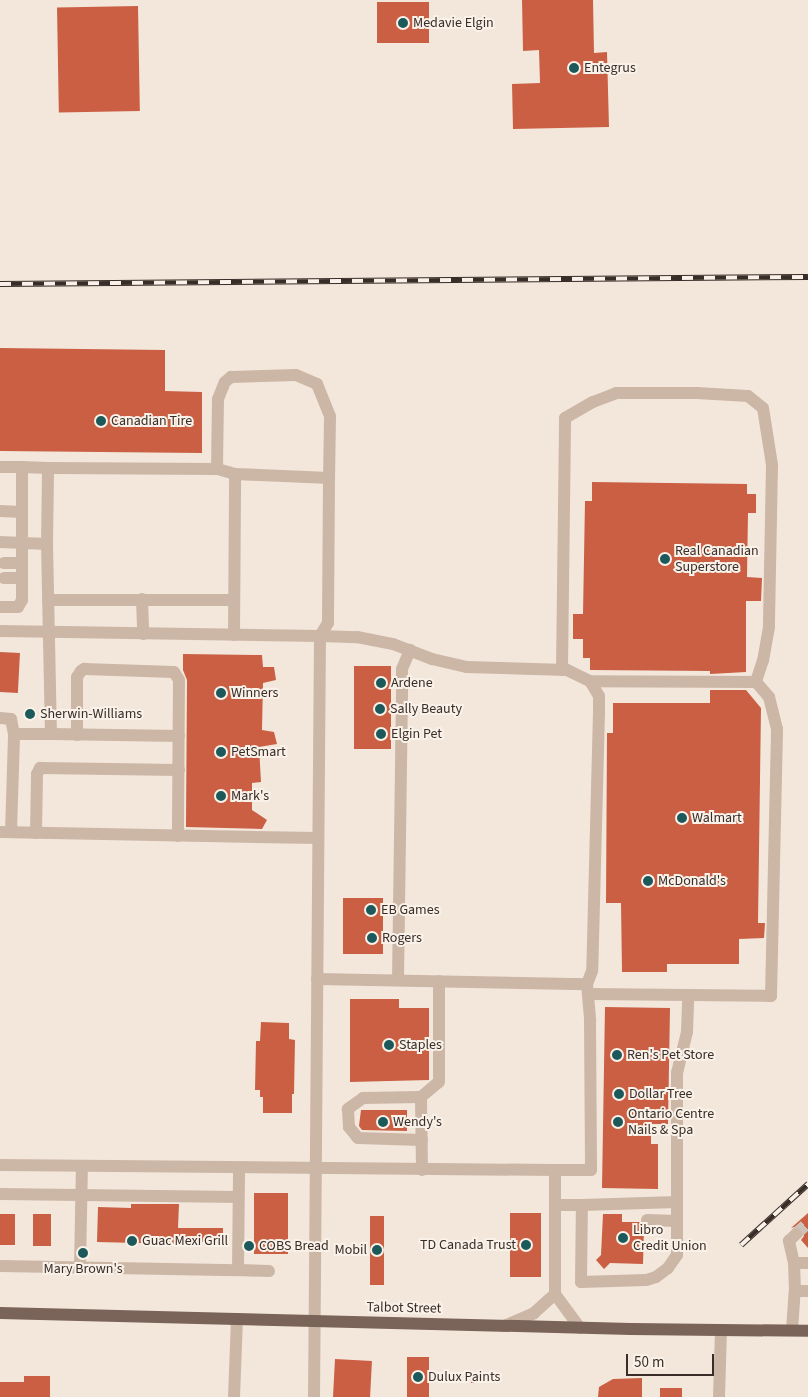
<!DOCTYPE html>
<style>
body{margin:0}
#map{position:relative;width:808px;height:1397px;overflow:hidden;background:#f3e7dc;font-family:"Source Sans 3",sans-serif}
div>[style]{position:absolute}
.building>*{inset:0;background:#ca5f43;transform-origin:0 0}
.minor-tunnel>*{height:12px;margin-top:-6px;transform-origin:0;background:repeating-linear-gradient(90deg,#cec2b8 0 12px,transparent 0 18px)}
.minor>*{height:12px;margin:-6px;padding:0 6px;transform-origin:6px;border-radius:6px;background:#ccb7a7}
.major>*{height:12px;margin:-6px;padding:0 6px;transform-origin:6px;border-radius:6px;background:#7a6359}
.rail>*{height:5.5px;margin-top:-2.75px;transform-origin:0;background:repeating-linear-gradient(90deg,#faf2e9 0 11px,#382d28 0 22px);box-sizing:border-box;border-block:1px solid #382d28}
.dots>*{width:14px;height:14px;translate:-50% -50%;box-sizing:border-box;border:2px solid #faf2e9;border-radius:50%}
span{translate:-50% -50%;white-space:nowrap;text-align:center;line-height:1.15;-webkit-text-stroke:4px #faf2e9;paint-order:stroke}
.poi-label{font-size:14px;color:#382d28}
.left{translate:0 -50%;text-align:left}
.right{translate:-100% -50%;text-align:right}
.street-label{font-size:14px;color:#382d28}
.scale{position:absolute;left:626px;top:1354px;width:88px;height:22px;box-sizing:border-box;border:2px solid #382d28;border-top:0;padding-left:6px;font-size:15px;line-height:18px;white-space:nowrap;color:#382d28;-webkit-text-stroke:4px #faf2e9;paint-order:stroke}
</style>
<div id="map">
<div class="building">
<i style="clip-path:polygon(522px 0,593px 0,594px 53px,607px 52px,609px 127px,513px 129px,512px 84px,540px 83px,539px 50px,523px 51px)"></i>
<i style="left:429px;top:2px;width:41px;height:52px;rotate:90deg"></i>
<i style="left:138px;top:6px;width:105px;height:81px;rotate:89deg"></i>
<i style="clip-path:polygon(0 348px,165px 350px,165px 391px,202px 392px,202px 453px,0 451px)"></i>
<i style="clip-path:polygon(592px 482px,747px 484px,747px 494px,756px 494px,756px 513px,748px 513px,747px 577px,762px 578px,761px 601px,746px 601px,746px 672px,710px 674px,710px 671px,590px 670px,590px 658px,583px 658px,583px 639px,573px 639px,573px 614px,583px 614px,585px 501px,592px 501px)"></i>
<i style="left:0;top:652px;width:20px;height:40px;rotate:3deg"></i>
<i style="clip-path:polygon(183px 654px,262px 655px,263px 667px,274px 667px,276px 680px,263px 683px,262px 730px,274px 732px,277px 744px,259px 747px,261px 782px,252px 783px,252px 810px,267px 820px,262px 829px,186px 827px,187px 680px,183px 670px)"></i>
<i style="left:354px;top:666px;width:37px;height:83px"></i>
<i style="clip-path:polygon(710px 690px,746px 690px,761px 708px,758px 923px,765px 923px,764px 938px,739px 939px,739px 964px,667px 964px,667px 972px,622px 972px,621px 903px,606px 903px,607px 733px,613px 733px,613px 703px,710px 703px)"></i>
<i style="left:343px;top:898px;width:40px;height:56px"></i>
<i style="clip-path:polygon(350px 999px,399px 999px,399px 1008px,429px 1008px,429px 1080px,350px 1082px)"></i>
<i style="clip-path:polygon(605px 1007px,670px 1008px,668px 1124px,651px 1124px,651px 1144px,658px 1144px,658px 1189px,602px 1188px)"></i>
<i style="clip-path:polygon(261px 1022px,289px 1023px,289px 1039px,295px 1040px,294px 1094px,292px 1094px,292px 1113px,263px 1113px,263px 1097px,260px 1097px,260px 1090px,255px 1090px,256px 1041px,260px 1041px)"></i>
<i style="clip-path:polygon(361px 1110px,407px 1110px,407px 1131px,362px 1130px,359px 1126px)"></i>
<i style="left:254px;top:1193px;width:34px;height:61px"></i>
<i style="clip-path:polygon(131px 1204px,179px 1204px,178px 1228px,223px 1228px,223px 1242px,178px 1242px,178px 1244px,97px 1242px,98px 1207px,131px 1208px)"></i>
<i style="left:510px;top:1213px;width:31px;height:64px"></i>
<i style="clip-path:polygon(808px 1213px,808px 1248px,801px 1240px,804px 1236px,802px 1229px,798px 1226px,791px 1228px)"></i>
<i style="left:0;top:1214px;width:15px;height:31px"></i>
<i style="left:33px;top:1214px;width:18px;height:32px"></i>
<i style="clip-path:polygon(603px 1214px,622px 1214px,622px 1222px,639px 1222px,644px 1227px,643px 1264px,610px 1263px,604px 1269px,596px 1260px,601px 1255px)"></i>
<i style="left:370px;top:1216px;width:14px;height:69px"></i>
<i style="left:407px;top:1357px;width:22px;height:40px"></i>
<i style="left:335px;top:1359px;width:37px;height:38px;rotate:3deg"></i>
<i style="left:471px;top:1374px;width:11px;height:9px"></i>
<i style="clip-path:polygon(24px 1376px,50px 1376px,50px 1397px,0 1397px,0 1382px,24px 1382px)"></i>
<i style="clip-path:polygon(642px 1378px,642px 1397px,598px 1397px,599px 1387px,613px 1379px)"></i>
<i style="left:660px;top:1388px;width:22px;height:9px"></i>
</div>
<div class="minor-tunnel">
<i style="left:796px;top:1234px;width:16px;rotate:-43deg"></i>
</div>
<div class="minor">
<i style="left:0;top:467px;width:22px"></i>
<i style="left:235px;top:474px;width:19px;rotate:-164deg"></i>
<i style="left:217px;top:469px;width:70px;rotate:-89.2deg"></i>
<i style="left:218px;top:399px;width:18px;rotate:-68deg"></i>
<i style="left:225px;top:382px;width:8px;rotate:-40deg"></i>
<i style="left:231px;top:377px;width:65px;rotate:-1.8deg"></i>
<i style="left:296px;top:375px;width:23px;rotate:23deg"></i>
<i style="left:317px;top:384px;width:35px;rotate:68deg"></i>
<i style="left:330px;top:417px;width:61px;rotate:90.9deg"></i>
<i style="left:0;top:511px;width:21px;rotate:3deg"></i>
<i style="left:0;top:542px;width:47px;rotate:2.4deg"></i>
<i style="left:47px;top:544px;width:190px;rotate:88.8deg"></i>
<i style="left:51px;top:734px;width:128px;rotate:0.9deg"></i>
<i style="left:47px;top:544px;width:76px;rotate:-89.2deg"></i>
<i style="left:48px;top:468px;width:169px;rotate:0.3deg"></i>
<i style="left:4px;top:563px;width:17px"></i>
<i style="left:4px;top:578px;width:17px"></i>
<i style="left:142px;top:599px;width:35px;rotate:88deg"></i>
<i style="left:48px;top:600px;width:185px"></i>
<i style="left:0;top:607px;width:18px"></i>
<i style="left:18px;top:607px;width:8px;rotate:-60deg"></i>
<i style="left:22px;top:600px;width:133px;rotate:-90deg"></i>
<i style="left:22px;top:467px;width:26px;rotate:2deg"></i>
<i style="left:0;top:631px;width:320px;rotate:0.9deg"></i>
<i style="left:320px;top:636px;width:761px;rotate:90.45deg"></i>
<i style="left:234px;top:635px;width:161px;rotate:-89.6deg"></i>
<i style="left:235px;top:474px;width:94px;rotate:2.4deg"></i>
<i style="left:329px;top:478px;width:145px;rotate:90.4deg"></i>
<i style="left:328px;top:623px;width:15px;rotate:122deg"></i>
<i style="left:320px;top:636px;width:37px;rotate:2deg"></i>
<i style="left:357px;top:637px;width:37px;rotate:11deg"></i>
<i style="left:393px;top:644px;width:42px;rotate:21deg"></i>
<i style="left:432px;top:659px;width:36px;rotate:13deg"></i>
<i style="left:467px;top:667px;width:100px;rotate:1.7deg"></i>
<i style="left:567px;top:670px;width:25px;rotate:26deg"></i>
<i style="left:590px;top:681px;width:17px;rotate:59deg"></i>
<i style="left:599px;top:696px;width:16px;rotate:90deg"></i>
<i style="left:599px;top:712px;width:259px;rotate:91.5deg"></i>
<i style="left:592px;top:971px;width:14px;rotate:111deg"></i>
<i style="left:562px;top:670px;width:252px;rotate:-89.3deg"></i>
<i style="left:565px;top:418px;width:32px;rotate:-30deg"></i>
<i style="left:593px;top:402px;width:25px;rotate:-21deg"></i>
<i style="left:616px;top:393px;width:81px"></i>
<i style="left:697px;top:393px;width:51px;rotate:3.4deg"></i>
<i style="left:748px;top:396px;width:19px;rotate:39deg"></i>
<i style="left:763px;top:408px;width:58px;rotate:81deg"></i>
<i style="left:772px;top:465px;width:162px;rotate:91.1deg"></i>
<i style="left:769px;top:627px;width:34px;rotate:100deg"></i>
<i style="left:763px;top:660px;width:23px;rotate:108deg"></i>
<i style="left:0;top:718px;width:11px;rotate:5deg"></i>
<i style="left:11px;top:719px;width:15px;rotate:79deg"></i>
<i style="left:77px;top:735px;width:58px;rotate:-90deg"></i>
<i style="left:77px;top:677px;width:7px;rotate:-56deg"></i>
<i style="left:81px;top:671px;width:4px;rotate:-34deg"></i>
<i style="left:84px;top:669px;width:90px;rotate:1.9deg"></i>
<i style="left:174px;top:672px;width:9px;rotate:58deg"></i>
<i style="left:179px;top:680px;width:156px;rotate:90.4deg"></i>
<i style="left:0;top:832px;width:318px;rotate:1.1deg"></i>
<i style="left:11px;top:832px;width:98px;rotate:-88.2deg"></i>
<i style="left:14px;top:734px;width:37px"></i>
<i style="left:36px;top:833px;width:59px;rotate:-89deg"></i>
<i style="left:37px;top:774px;width:7px;rotate:-63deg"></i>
<i style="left:40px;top:768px;width:139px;rotate:0.8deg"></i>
<i style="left:317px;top:979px;width:270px;rotate:1.1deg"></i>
<i style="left:587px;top:984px;width:37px;rotate:85deg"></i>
<i style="left:590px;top:1021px;width:149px;rotate:89.6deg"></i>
<i style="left:591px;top:1170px;width:36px;rotate:180deg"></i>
<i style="left:555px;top:1170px;width:124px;rotate:90deg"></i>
<i style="left:555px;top:1294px;width:42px;rotate:53.7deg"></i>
<i style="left:398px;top:980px;width:300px;rotate:-89.2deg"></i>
<i style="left:402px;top:680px;width:11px;rotate:-90deg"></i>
<i style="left:402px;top:669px;width:21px;rotate:-67deg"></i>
<i style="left:588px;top:994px;width:183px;rotate:0.6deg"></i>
<i style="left:771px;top:996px;width:267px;rotate:-88.7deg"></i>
<i style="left:777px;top:729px;width:33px;rotate:-104deg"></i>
<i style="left:769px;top:697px;width:20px;rotate:-131deg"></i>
<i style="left:756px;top:682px;width:166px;rotate:-179.7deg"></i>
<i style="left:421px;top:1097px;width:58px;rotate:179deg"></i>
<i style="left:363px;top:1098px;width:19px;rotate:144deg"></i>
<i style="left:348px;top:1109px;width:18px;rotate:87deg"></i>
<i style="left:349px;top:1127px;width:14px;rotate:51deg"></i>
<i style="left:358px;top:1138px;width:64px;rotate:1.8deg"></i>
<i style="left:0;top:1165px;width:555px;rotate:0.52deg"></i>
<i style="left:422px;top:1170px;width:73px;rotate:-90.8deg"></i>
<i style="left:421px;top:1097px;width:23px;rotate:-40deg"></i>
<i style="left:439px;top:1082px;width:101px;rotate:-90deg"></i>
<i style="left:0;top:1194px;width:238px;rotate:0.7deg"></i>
<i style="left:555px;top:1205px;width:27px"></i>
<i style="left:647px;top:1220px;width:30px;rotate:2deg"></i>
<i style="left:677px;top:1221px;width:34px;rotate:90deg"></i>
<i style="left:677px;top:1255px;width:16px;rotate:125deg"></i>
<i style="left:668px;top:1268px;width:15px;rotate:143deg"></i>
<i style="left:656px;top:1277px;width:10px;rotate:163deg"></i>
<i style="left:646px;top:1280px;width:65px;rotate:178.2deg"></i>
<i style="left:581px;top:1282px;width:77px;rotate:-89.3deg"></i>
<i style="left:582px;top:1205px;width:95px;rotate:-1.8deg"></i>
<i style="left:677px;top:1221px;width:148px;rotate:-90deg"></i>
<i style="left:677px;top:1073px;width:42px;rotate:-76.3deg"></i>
<i style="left:687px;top:1032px;width:37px;rotate:-88deg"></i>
<i style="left:794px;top:1263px;width:23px;rotate:-103deg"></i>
<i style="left:789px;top:1241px;width:10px;rotate:-45deg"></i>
<i style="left:0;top:1266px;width:238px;rotate:1deg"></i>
<i style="left:238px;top:1270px;width:101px;rotate:-89.4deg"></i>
<i style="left:80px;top:1267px;width:101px;rotate:-88.9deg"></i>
<i style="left:238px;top:1270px;width:31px;rotate:2deg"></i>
<i style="left:795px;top:1291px;width:13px"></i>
<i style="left:504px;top:1326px;width:33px;rotate:-23deg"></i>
<i style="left:534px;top:1313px;width:28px;rotate:-42deg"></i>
<i style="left:792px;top:1330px;width:39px;rotate:-86deg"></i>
<i style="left:795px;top:1291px;width:28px;rotate:-92deg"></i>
<i style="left:794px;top:1263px;width:14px"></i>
<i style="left:234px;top:1397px;width:78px;rotate:-87.8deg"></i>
<i style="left:719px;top:1397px;width:67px;rotate:-88.3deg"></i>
</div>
<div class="major">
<i style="left:0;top:1313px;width:631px;rotate:1.45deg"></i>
<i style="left:631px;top:1329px;width:177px;rotate:0.6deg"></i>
</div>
<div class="rail">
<i style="left:0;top:284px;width:808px;rotate:-0.5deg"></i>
<i style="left:741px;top:1245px;width:91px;rotate:-42.3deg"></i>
</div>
<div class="dots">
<i style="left:403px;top:23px;background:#1c595b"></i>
<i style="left:574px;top:68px;background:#1c595b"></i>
<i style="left:101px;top:421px;background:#1c595b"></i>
<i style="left:665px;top:559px;background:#1c595b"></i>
<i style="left:381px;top:683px;background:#1c595b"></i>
<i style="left:221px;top:693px;background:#1c595b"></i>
<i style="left:380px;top:709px;background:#1c595b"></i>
<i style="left:30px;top:714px;background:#1c595b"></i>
<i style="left:381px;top:734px;background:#1c595b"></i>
<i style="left:221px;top:752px;background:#1c595b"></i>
<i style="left:221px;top:796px;background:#1c595b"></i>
<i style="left:682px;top:818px;background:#1c595b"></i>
<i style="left:648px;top:881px;background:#1c595b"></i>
<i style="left:371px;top:910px;background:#1c595b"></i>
<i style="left:372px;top:938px;background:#1c595b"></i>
<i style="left:389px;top:1045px;background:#1c595b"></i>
<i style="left:617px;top:1055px;background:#1c595b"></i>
<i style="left:619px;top:1094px;background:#1c595b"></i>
<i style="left:383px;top:1122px;background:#1c595b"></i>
<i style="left:618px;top:1122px;background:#1c595b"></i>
<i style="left:623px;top:1238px;background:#1c595b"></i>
<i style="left:132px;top:1241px;background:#1c595b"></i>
<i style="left:526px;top:1245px;background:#1c595b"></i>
<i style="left:249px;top:1246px;background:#1c595b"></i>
<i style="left:377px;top:1250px;background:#1c595b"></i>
<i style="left:83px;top:1253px;background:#1c595b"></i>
<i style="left:418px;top:1377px;background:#1c595b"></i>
</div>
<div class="poi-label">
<span class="left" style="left:413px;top:23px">Medavie Elgin</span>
<span class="left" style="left:584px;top:68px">Entegrus</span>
<span class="left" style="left:111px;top:421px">Canadian Tire</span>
<span class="left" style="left:675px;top:559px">Real Canadian<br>Superstore</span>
<span class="left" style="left:391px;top:683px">Ardene</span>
<span class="left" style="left:231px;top:693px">Winners</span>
<span class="left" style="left:390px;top:709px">Sally Beauty</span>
<span class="left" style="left:40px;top:714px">Sherwin-Williams</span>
<span class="left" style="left:391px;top:734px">Elgin Pet</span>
<span class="left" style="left:231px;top:752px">PetSmart</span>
<span class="left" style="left:231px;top:796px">Mark's</span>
<span class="left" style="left:692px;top:818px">Walmart</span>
<span class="left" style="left:658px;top:881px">McDonald's</span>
<span class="left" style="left:381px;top:910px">EB Games</span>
<span class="left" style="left:382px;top:938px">Rogers</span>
<span class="left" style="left:399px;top:1045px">Staples</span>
<span class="left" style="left:627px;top:1055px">Ren's Pet Store</span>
<span class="left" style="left:629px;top:1094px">Dollar Tree</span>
<span class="left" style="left:628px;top:1122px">Ontario Centre<br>Nails &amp; Spa</span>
<span class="left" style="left:393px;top:1122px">Wendy's</span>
<span class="left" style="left:633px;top:1238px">Libro<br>Credit Union</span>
<span class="left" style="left:142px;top:1241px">Guac Mexi Grill</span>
<span class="right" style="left:516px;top:1245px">TD Canada Trust</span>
<span class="left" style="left:259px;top:1246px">COBS Bread</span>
<span class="right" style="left:367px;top:1250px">Mobil</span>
<span style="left:83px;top:1269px">Mary Brown's</span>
<span class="left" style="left:428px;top:1377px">Dulux Paints</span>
</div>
<div class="street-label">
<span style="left:404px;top:1308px;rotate:1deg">Talbot Street</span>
</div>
<div class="scale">50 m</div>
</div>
